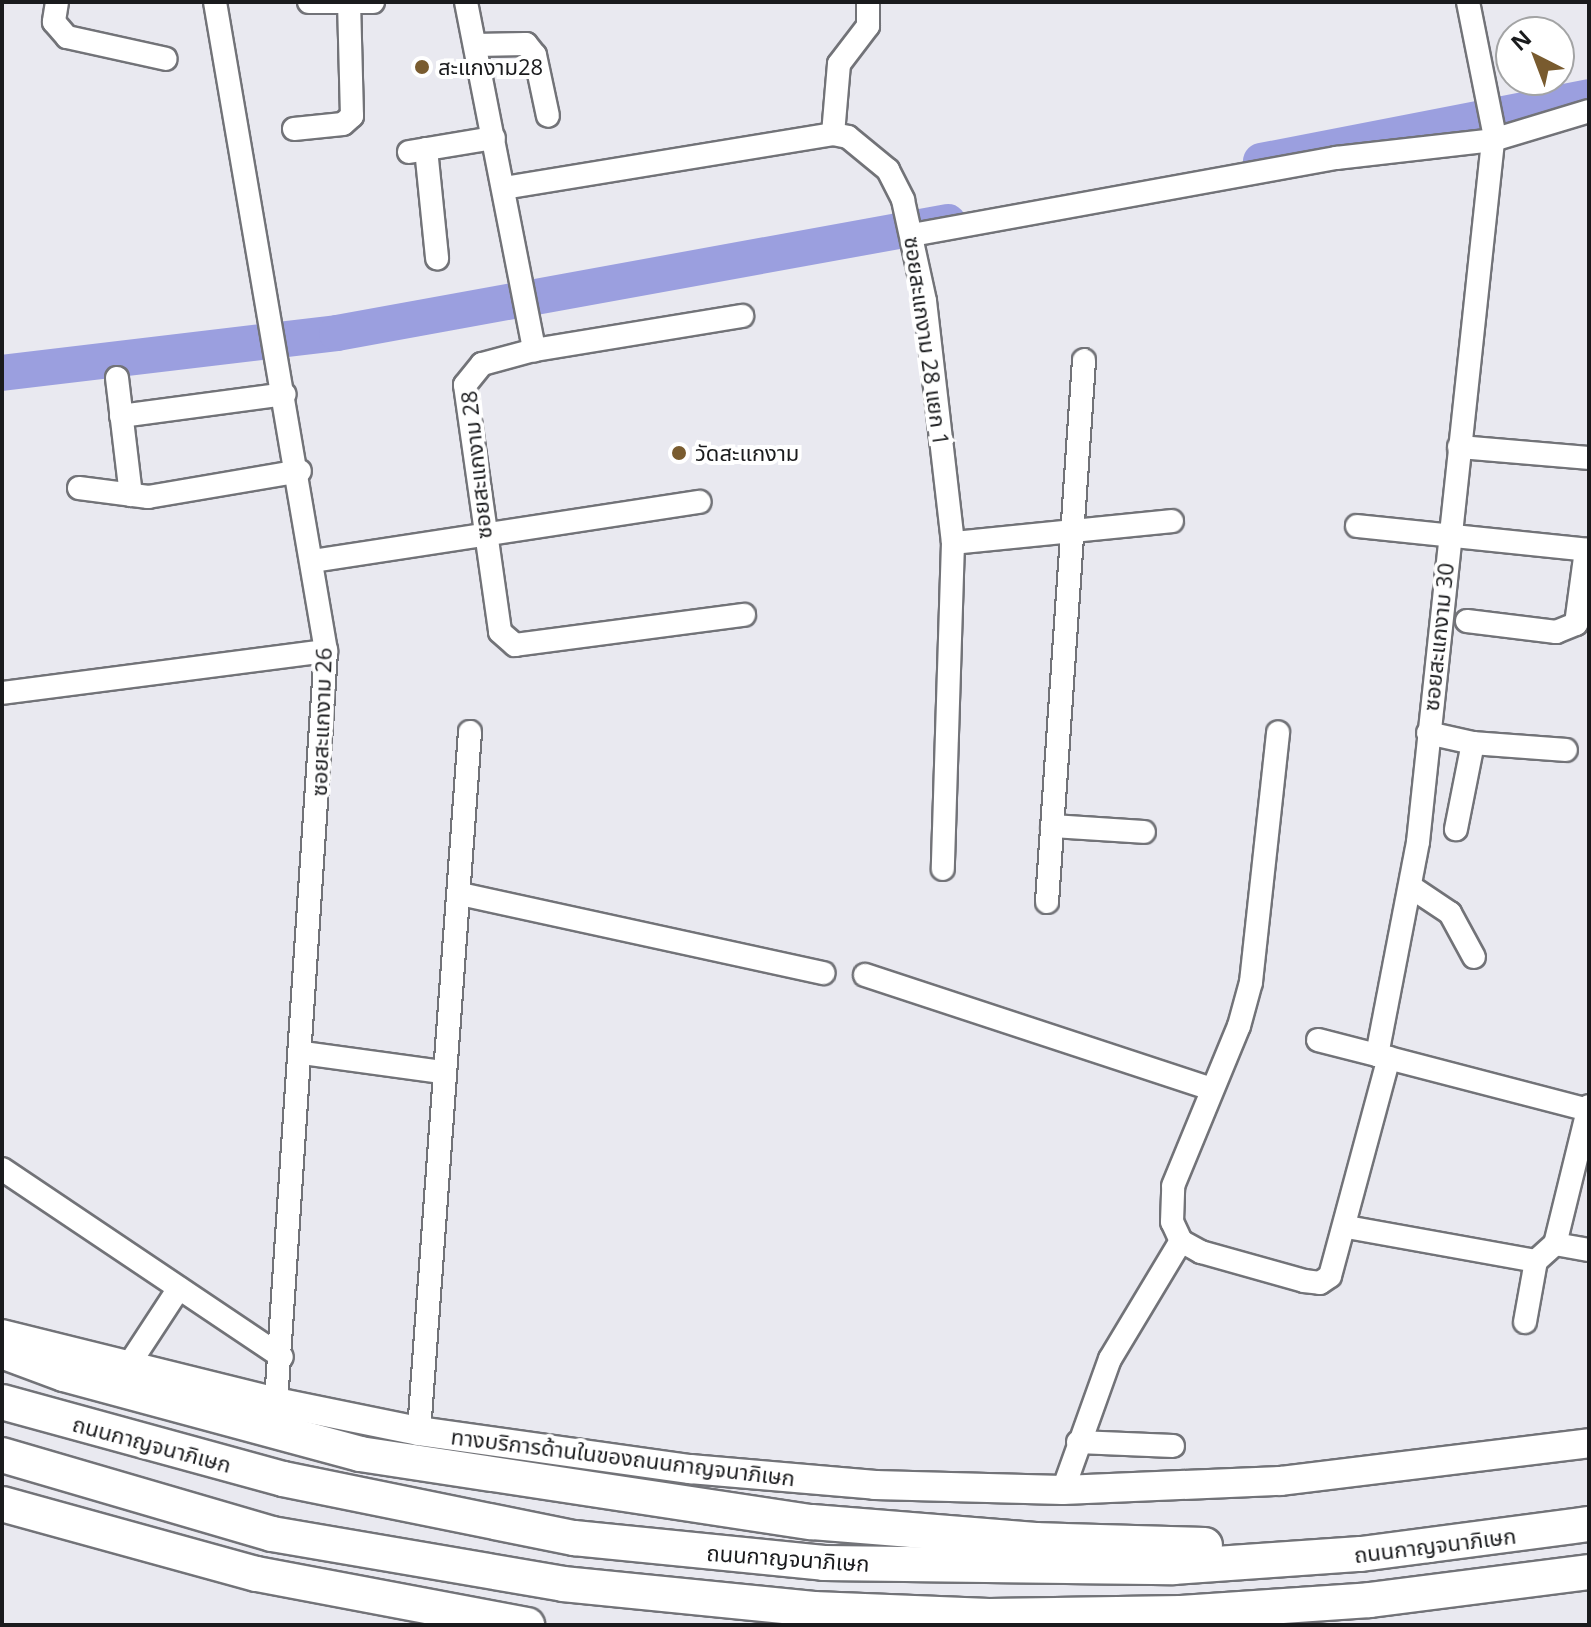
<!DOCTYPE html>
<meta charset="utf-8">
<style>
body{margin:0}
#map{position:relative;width:1591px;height:1627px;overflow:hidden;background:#e9e9f0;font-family:"Open Sans","Noto Sans Thai",sans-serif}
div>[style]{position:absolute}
.river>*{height:36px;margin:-18px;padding:0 18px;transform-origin:18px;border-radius:18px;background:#9b9fdf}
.roads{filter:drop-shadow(2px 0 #727378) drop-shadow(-2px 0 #727378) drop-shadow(0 2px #727378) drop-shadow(0 -2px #727378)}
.minor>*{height:22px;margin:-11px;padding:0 11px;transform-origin:11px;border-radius:11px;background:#fff}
.major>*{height:28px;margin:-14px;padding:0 14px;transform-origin:14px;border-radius:14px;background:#fff}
.highway>*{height:34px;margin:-17px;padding:0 17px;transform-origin:17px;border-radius:17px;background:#fff}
.dots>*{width:22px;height:22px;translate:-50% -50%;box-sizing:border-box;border:4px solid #fff;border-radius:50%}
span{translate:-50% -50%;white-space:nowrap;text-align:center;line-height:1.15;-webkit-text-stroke:8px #fff;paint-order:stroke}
.poi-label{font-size:22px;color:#1a1b1d}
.left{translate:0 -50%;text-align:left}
.street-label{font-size:22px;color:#1a1b1d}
.frame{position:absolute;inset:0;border:4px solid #1a1b1d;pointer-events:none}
.north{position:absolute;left:1495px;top:16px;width:80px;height:80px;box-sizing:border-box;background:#fff;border:2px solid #a3a4a5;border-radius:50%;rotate:318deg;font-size:22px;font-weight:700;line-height:32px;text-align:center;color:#1a1b1d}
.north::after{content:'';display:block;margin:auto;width:28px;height:36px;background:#795b2f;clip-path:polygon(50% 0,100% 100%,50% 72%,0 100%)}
</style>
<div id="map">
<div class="river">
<i style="left:1261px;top:161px;width:334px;rotate:-11deg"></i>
<i style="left:2px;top:373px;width:337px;rotate:-6.8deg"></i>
<i style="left:337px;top:333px;width:621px;rotate:-10.3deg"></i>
</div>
<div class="roads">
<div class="minor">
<i style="left:57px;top:2px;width:20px;rotate:99deg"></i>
<i style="left:54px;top:22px;width:20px;rotate:49deg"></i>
<i style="left:67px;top:37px;width:101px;rotate:12.5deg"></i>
<i style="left:215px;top:2px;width:658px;rotate:80.29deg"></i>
<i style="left:326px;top:651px;width:753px;rotate:93.81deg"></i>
<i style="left:309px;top:2px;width:64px"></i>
<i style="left:466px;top:2px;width:355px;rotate:78.9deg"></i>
<i style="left:534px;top:350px;width:54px;rotate:164.9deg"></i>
<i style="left:482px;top:364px;width:27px;rotate:129deg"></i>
<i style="left:465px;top:385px;width:249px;rotate:81.9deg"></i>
<i style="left:500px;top:632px;width:20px;rotate:41deg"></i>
<i style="left:515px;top:645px;width:231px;rotate:-7.5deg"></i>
<i style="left:1468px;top:2px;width:133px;rotate:78.7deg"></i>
<i style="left:1494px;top:132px;width:714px;rotate:96.11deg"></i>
<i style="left:1418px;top:842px;width:217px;rotate:100.9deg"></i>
<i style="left:1377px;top:1055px;width:218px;rotate:14.6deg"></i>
<i style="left:475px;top:45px;width:51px;rotate:-1.1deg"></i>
<i style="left:526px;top:44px;width:14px;rotate:51deg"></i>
<i style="left:535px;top:55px;width:62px;rotate:78deg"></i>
<i style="left:294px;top:129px;width:49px;rotate:-5.8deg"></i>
<i style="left:343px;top:124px;width:12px;rotate:-42deg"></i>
<i style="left:352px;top:116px;width:113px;rotate:-91.5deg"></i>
<i style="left:833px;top:134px;width:70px;rotate:-85.1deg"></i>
<i style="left:839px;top:64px;width:48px;rotate:-52.7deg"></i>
<i style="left:868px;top:26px;width:24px;rotate:-90deg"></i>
<i style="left:426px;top:149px;width:110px;rotate:84.2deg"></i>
<i style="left:409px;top:152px;width:86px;rotate:-9.4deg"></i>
<i style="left:504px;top:188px;width:333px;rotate:-9.3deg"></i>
<i style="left:833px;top:134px;width:15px;rotate:11deg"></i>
<i style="left:848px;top:137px;width:52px;rotate:39.5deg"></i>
<i style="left:888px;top:170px;width:34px;rotate:63deg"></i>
<i style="left:903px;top:200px;width:103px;rotate:77.7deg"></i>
<i style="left:925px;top:301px;width:244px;rotate:83.4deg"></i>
<i style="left:953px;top:543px;width:326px;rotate:91.8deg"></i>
<i style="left:912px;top:235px;width:431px;rotate:-10.3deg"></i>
<i style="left:1336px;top:158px;width:158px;rotate:-6.5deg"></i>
<i style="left:1493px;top:140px;width:100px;rotate:-16.8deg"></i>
<i style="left:534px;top:350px;width:211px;rotate:-9.3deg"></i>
<i style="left:117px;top:378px;width:118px;rotate:83.2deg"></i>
<i style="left:121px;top:416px;width:165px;rotate:-7.6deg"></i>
<i style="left:1459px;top:447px;width:130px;rotate:4.8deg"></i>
<i style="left:79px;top:488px;width:70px;rotate:7.4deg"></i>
<i style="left:148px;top:497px;width:154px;rotate:-9.7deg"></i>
<i style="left:1357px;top:526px;width:233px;rotate:5.9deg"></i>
<i style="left:953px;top:543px;width:220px;rotate:-5.7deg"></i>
<i style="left:313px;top:561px;width:391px;rotate:-8.7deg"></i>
<i style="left:1467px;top:621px;width:90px;rotate:7deg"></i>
<i style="left:1556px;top:632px;width:22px;rotate:-22deg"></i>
<i style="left:1576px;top:624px;width:75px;rotate:-82.3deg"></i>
<i style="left:2px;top:693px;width:327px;rotate:-7.4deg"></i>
<i style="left:1428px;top:733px;width:46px;rotate:12.5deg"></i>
<i style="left:1473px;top:743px;width:88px;rotate:101.2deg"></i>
<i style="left:1473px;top:743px;width:93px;rotate:4.3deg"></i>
<i style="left:1052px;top:826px;width:92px;rotate:3.7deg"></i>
<i style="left:1411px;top:887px;width:47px;rotate:33.7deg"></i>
<i style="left:1450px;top:913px;width:50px;rotate:61.4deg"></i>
<i style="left:461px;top:894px;width:371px;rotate:12.3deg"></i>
<i style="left:1047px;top:902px;width:543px;rotate:-86.09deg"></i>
<i style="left:865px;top:975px;width:365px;rotate:18.2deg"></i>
<i style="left:1318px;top:1040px;width:61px;rotate:14.3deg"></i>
<i style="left:303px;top:1053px;width:140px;rotate:7.8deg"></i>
<i style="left:1589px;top:1106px;width:142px;rotate:103.8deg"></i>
<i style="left:1555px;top:1244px;width:35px;rotate:10deg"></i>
<i style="left:2px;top:1169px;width:337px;rotate:33.9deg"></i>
<i style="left:1347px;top:1227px;width:192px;rotate:10.2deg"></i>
<i style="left:1536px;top:1261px;width:25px;rotate:-42deg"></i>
<i style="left:1181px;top:1241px;width:21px;rotate:-115deg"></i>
<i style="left:1172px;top:1222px;width:36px;rotate:-88deg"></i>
<i style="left:1173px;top:1186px;width:173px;rotate:-67.6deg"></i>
<i style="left:1239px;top:1026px;width:46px;rotate:-74.7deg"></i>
<i style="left:1251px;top:982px;width:251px;rotate:-83.8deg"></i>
<i style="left:1525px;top:1322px;width:62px;rotate:-79.8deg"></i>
<i style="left:128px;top:1366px;width:93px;rotate:-56.8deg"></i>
<i style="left:419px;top:1431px;width:701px;rotate:-85.83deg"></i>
<i style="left:1078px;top:1442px;width:95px;rotate:2.4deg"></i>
<i style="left:1063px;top:1490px;width:139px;rotate:-70.3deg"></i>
<i style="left:1110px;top:1359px;width:138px;rotate:-59deg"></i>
<i style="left:1181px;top:1241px;width:23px;rotate:29deg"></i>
<i style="left:1201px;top:1252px;width:107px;rotate:15.7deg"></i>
<i style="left:1304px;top:1281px;width:16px;rotate:7deg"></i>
<i style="left:1320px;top:1283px;width:12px;rotate:-35deg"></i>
<i style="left:1330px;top:1276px;width:226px;rotate:-74.9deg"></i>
</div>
<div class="major">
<i style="left:2px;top:1334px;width:282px;rotate:13.9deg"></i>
<i style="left:276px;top:1402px;width:146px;rotate:11.5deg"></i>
<i style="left:419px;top:1431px;width:274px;rotate:8deg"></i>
<i style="left:690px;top:1469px;width:186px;rotate:4.9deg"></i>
<i style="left:875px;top:1485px;width:188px;rotate:1.5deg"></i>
<i style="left:1063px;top:1490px;width:218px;rotate:-2.4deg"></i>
<i style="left:1281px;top:1481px;width:310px;rotate:-7deg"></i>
</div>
<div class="highway">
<i style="left:2px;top:1351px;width:66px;rotate:20.4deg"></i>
<i style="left:64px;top:1374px;width:307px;rotate:15.1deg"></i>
<i style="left:360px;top:1454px;width:457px;rotate:8.6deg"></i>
<i style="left:812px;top:1522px;width:224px;rotate:4.6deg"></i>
<i style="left:1035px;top:1540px;width:170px;rotate:1.7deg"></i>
<i style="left:2px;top:1402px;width:291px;rotate:15.3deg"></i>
<i style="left:283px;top:1479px;width:297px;rotate:11.5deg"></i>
<i style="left:574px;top:1538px;width:251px;rotate:5.7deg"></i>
<i style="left:824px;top:1563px;width:349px;rotate:0.7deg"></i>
<i style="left:1173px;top:1567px;width:188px;rotate:-4deg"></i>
<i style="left:1361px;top:1554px;width:230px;rotate:-7.5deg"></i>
<i style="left:2px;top:1455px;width:281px;rotate:16.3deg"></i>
<i style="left:272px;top:1534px;width:295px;rotate:9.7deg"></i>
<i style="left:563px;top:1584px;width:252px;rotate:5.7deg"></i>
<i style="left:814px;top:1609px;width:175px;rotate:2.3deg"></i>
<i style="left:989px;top:1616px;width:192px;rotate:-0.9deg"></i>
<i style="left:1181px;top:1613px;width:189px;rotate:-3.9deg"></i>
<i style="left:1370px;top:1600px;width:221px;rotate:-7.3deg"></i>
<i style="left:2px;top:1504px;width:264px;rotate:15.4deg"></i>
<i style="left:257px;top:1574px;width:275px;rotate:10.7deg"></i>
</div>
</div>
<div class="dots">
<i style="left:422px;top:67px;background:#795b2f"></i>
<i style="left:679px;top:453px;background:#795b2f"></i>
</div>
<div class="poi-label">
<span class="left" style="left:438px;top:67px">สะแกงาม28</span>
<span class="left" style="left:695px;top:453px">วัดสะแกงาม</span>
</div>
<div class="street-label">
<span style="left:927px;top:341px;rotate:82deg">ซอยสะแกงาม 28 แยก 1</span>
<span style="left:476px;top:465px;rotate:-96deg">ซอยสะแกงาม 28</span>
<span style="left:1438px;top:637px;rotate:-84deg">ซอยสะแกงาม 30</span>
<span style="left:321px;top:722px;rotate:-88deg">ซอยสะแกงาม 26</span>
<span style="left:152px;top:1444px;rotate:15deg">ถนนกาญจนาภิเษก</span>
<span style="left:623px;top:1457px;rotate:7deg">ทางบริการด้านในของถนนกาญจนาภิเษก</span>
<span style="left:1435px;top:1545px;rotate:-7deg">ถนนกาญจนาภิเษก</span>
<span style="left:788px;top:1558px;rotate:4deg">ถนนกาญจนาภิเษก</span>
</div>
<div class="frame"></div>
<div class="north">N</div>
</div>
